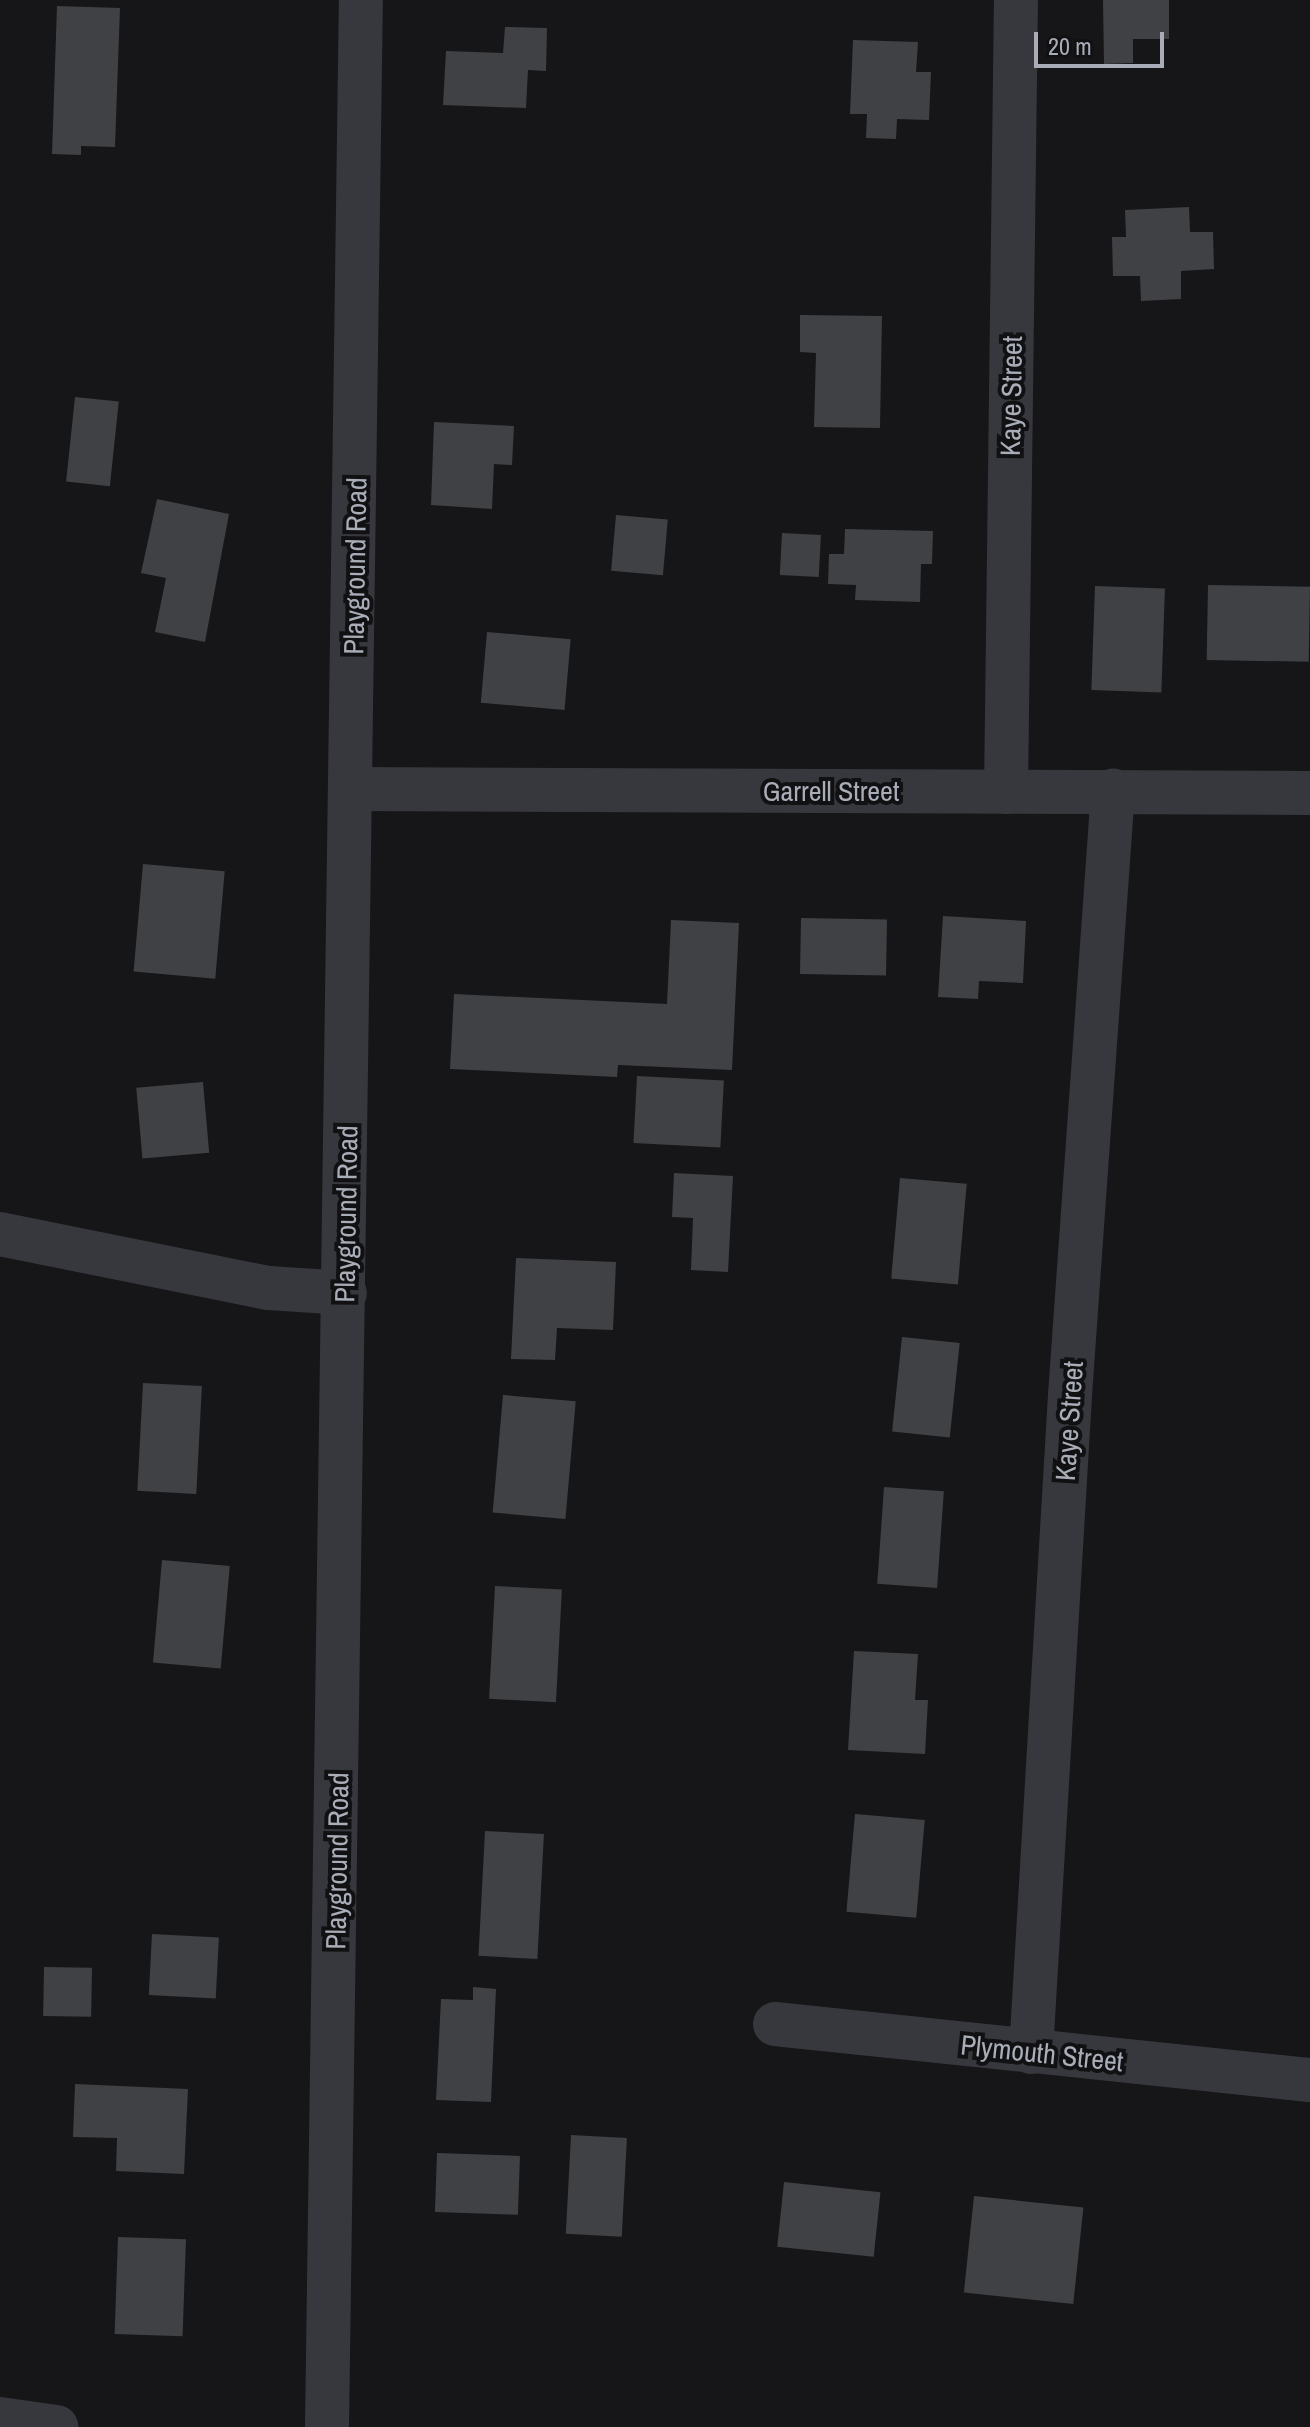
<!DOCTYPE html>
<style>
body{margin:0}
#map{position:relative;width:1310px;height:2427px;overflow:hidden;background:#161618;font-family:"Archivo Narrow",sans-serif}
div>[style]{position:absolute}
.building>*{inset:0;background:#404145;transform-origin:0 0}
.minor>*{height:44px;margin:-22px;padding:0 22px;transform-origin:22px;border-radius:22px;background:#37383d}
span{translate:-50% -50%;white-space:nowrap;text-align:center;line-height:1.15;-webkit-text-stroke:8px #111113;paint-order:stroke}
.street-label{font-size:28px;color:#a8adb8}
.scale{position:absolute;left:1034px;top:32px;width:130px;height:36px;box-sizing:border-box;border:4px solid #a8adb8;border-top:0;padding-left:10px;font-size:24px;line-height:28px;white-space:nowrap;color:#a8adb8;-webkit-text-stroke:6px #111113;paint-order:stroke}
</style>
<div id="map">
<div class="building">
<i style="clip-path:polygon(1103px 0,1169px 0,1169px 39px,1133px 39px,1133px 63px,1104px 64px)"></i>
<i style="clip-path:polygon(57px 6px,120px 8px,115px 147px,81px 146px,81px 155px,52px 154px)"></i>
<i style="clip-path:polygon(505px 27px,547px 28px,546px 71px,528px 70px,526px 108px,443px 105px,446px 51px,503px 53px)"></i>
<i style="clip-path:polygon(853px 40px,918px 42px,916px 72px,931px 72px,929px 120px,897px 119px,896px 139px,866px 138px,867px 114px,850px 114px)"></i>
<i style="clip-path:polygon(1189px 207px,1190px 232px,1213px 232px,1214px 269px,1181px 271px,1181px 299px,1141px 301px,1140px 276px,1113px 276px,1112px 237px,1126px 237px,1125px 210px)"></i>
<i style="clip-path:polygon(800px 315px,882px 316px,880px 428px,814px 427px,816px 353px,800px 352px)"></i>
<i style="left:75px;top:397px;width:44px;height:85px;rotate:6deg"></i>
<i style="clip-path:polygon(434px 422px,514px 426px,512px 465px,494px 464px,492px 509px,431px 505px)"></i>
<i style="clip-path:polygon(157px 499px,229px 514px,205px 642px,155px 632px,166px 578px,141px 573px)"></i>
<i style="left:616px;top:515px;width:52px;height:56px;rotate:5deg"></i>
<i style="clip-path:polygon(845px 529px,933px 531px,932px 564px,921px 564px,920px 602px,855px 600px,856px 585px,828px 584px,829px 554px,844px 554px)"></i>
<i style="left:782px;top:533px;width:39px;height:42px;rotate:3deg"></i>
<i style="left:1208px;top:585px;width:102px;height:75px;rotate:1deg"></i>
<i style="left:1095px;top:586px;width:70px;height:104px;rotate:2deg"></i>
<i style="left:487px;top:632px;width:84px;height:71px;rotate:5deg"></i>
<i style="left:143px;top:864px;width:82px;height:108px;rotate:5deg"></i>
<i style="clip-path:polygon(943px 916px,1026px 921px,1023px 983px,979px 981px,978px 999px,938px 997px)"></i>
<i style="left:801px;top:918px;width:86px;height:56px;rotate:1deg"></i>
<i style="clip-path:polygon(671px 920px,739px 923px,732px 1070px,618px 1065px,617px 1077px,450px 1069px,454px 994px,667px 1004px)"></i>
<i style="left:637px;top:1076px;width:87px;height:67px;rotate:3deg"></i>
<i style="left:203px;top:1082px;width:71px;height:67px;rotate:85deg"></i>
<i style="clip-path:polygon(674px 1173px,733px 1176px,728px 1272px,691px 1270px,693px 1218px,672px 1217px)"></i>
<i style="left:900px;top:1178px;width:67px;height:101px;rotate:5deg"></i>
<i style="clip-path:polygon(516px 1258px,616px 1262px,613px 1330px,557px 1328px,555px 1360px,511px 1359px)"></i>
<i style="left:902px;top:1337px;width:58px;height:95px;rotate:6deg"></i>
<i style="left:143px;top:1383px;width:59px;height:108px;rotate:3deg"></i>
<i style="left:503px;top:1395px;width:73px;height:118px;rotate:5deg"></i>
<i style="left:884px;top:1487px;width:60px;height:97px;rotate:4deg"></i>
<i style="left:162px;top:1560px;width:68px;height:103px;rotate:5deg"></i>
<i style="left:495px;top:1586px;width:67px;height:113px;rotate:3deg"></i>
<i style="clip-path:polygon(854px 1651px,918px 1654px,915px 1700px,928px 1700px,925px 1754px,848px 1750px)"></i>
<i style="left:855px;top:1814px;width:70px;height:98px;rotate:5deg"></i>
<i style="left:485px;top:1831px;width:59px;height:125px;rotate:3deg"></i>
<i style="left:152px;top:1934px;width:67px;height:61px;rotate:3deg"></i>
<i style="left:44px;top:1967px;width:48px;height:49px;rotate:1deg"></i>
<i style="clip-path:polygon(473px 1987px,496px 1989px,491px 2102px,436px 2100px,441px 1999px,473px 2000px)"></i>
<i style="clip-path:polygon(75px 2084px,188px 2089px,184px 2174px,116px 2171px,117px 2138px,73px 2137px)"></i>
<i style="left:571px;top:2135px;width:56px;height:99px;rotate:3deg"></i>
<i style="left:437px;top:2153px;width:83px;height:59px;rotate:2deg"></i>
<i style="left:784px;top:2182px;width:97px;height:65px;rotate:6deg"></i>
<i style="left:974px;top:2196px;width:110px;height:97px;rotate:6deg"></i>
<i style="left:118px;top:2237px;width:68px;height:97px;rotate:2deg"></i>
</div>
<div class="minor">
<i style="left:352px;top:789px;width:958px;rotate:0.24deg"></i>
<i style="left:1006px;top:792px;width:792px;rotate:-89.28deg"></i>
<i style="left:0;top:1234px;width:274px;rotate:11.4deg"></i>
<i style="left:269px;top:1288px;width:76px;rotate:3.8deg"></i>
<i style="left:775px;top:2024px;width:538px;rotate:5.98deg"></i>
<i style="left:1031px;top:2052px;width:658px;rotate:-86.6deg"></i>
<i style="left:1070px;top:1395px;width:606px;rotate:-85.93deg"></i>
<i style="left:0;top:2419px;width:57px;rotate:8.1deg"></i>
<i style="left:327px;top:2427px;width:2427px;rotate:-89.2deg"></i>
</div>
<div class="street-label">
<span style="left:1011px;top:396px;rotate:-89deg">Kaye Street</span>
<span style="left:355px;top:566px;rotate:-89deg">Playground Road</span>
<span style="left:831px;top:791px">Garrell Street</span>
<span style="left:346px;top:1214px;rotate:-89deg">Playground Road</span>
<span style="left:1069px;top:1421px;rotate:-86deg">Kaye Street</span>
<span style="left:337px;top:1861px;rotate:-89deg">Playground Road</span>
<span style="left:1042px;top:2053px;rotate:6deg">Plymouth Street</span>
</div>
<div class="scale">20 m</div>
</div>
